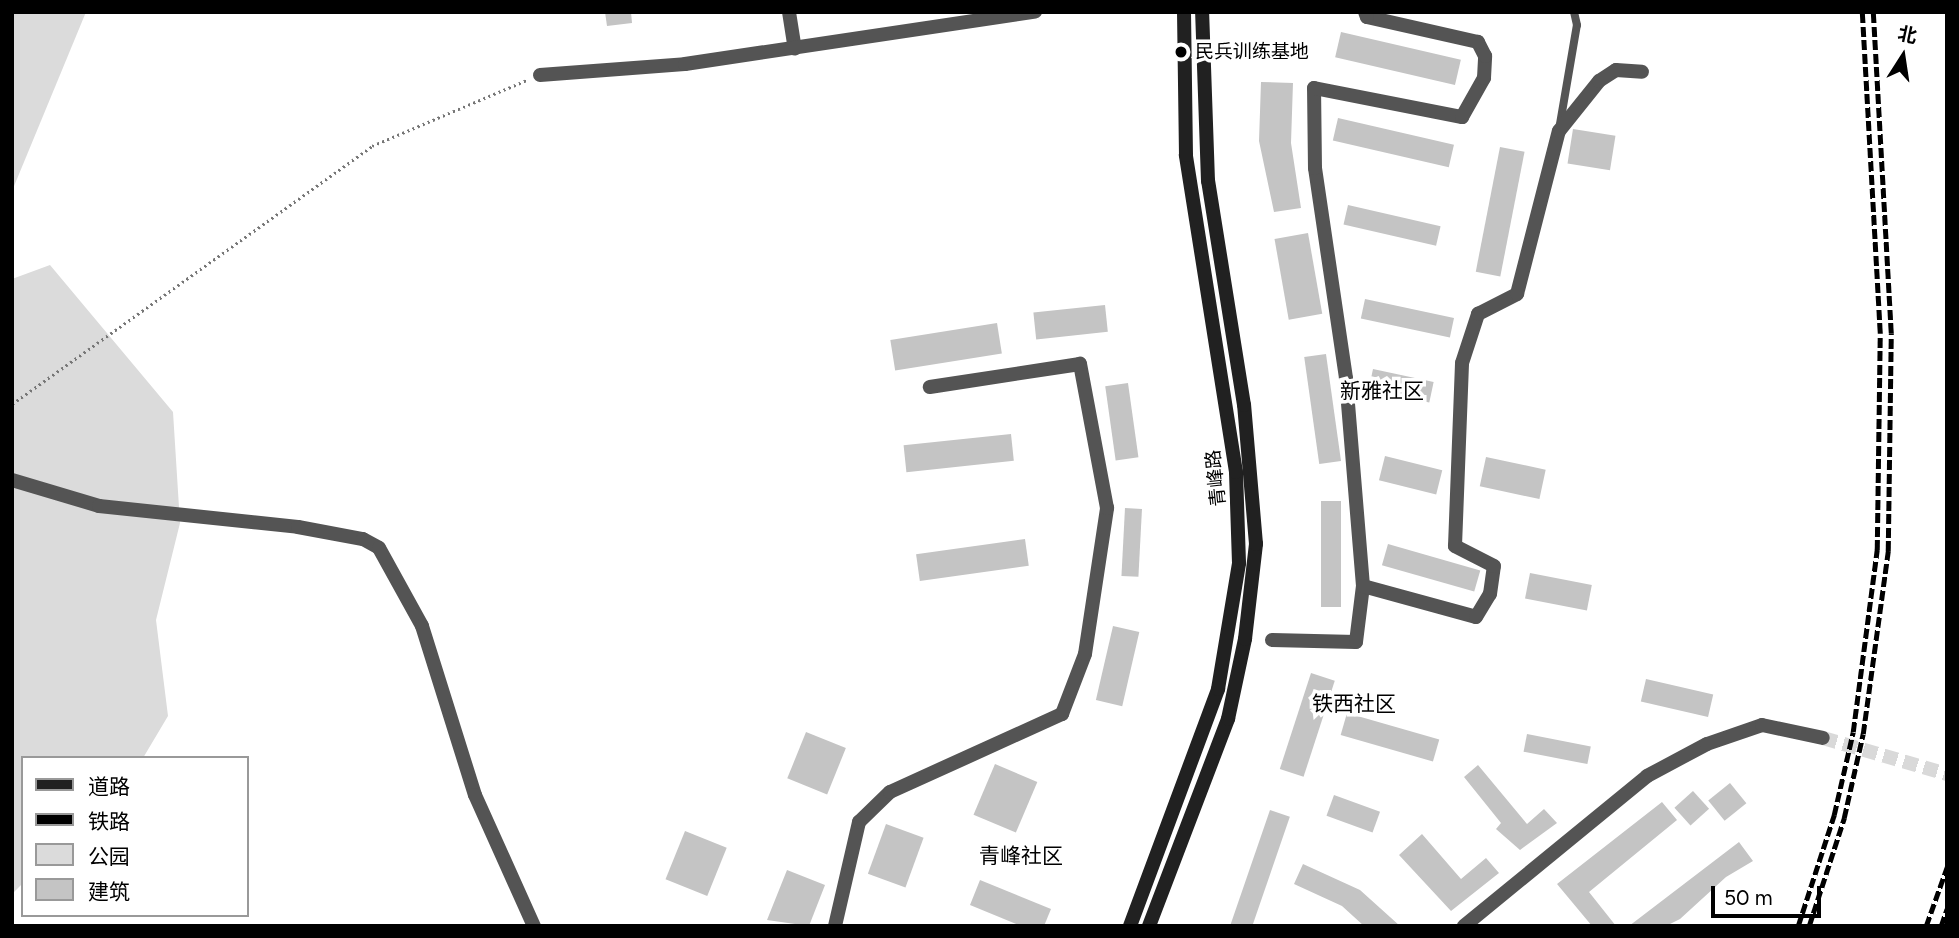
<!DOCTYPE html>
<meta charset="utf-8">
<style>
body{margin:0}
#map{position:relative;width:1959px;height:938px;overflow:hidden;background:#fff;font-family:Figtree,"Noto Sans SC",sans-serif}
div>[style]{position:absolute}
.green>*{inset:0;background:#dbdbdb}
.building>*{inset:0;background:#c4c4c4;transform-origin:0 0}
.minor-tunnel>*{height:14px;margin-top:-7px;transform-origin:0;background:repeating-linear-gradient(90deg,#d9d9d9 0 14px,transparent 0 21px)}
.path>*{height:2.5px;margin-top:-1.25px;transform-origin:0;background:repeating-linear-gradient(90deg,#767676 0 2px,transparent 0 5.5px)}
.service>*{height:8px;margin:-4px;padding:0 4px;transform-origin:4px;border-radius:4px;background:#545454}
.minor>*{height:14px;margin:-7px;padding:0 7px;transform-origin:7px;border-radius:7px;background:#545454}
.secondary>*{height:14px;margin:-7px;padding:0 7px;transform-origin:7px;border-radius:7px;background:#212121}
.rail>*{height:4.5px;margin-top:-2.25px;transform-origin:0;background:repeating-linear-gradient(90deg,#000 0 10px,transparent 0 13.5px)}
.dots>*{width:19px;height:19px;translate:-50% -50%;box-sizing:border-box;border:4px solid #fff;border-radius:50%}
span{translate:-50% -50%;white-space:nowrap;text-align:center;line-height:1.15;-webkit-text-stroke:7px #fff;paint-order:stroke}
.poi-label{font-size:19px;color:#000}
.left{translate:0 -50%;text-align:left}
.street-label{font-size:19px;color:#000}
.neighbourhood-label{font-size:21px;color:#000}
.frame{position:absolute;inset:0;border:14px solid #000;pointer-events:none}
.legend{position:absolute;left:21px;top:756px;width:228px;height:161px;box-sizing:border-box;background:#fff;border:2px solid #999;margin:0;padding:9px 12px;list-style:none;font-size:21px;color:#000}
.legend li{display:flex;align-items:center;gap:14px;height:35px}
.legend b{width:35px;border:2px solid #999}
.north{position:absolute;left:1868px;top:21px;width:70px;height:70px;-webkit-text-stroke:5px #fff;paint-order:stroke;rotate:12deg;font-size:19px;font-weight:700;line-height:28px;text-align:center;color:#000}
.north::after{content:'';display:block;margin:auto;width:24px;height:32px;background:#000;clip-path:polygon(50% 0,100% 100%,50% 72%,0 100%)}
.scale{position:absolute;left:1711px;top:886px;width:110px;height:32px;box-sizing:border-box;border:4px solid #000;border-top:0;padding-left:9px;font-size:21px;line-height:24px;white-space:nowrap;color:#000;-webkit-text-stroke:5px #fff;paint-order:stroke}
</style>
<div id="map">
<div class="green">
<i style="clip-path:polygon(12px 12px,86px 12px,12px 191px)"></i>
<i style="clip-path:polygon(50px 265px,173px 412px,180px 523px,156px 620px,168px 716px,143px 758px,23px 758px,23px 883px,12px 894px,12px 279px)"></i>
</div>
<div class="building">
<i style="clip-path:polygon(605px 12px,631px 12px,632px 23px,607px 26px)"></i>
<i style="left:1341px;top:32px;width:123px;height:26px;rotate:13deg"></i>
<i style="clip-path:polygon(1261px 82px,1293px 83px,1291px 143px,1301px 208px,1274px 212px,1259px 141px)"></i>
<i style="left:1338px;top:118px;width:119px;height:23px;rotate:13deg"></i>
<i style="left:1573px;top:129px;width:43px;height:35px;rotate:9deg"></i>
<i style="left:1500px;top:147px;width:25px;height:127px;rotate:11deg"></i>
<i style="left:1348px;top:205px;width:95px;height:20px;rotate:13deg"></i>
<i style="left:1308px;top:233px;width:82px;height:34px;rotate:80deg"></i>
<i style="left:1365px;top:299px;width:91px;height:20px;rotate:12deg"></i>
<i style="left:1105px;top:305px;width:27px;height:72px;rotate:84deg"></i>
<i style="left:997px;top:323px;width:31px;height:108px;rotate:81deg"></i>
<i style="left:1326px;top:354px;width:108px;height:22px;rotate:82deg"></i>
<i style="left:1373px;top:369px;width:62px;height:21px;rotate:12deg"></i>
<i style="left:1128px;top:383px;width:75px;height:23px;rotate:82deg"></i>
<i style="left:1011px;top:434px;width:27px;height:108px;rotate:84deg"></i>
<i style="left:1385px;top:456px;width:59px;height:25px;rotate:14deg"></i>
<i style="left:1486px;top:457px;width:61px;height:30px;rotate:12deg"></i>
<i style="left:1321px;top:501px;width:20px;height:106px"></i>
<i style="left:1125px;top:508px;width:17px;height:68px;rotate:3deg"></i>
<i style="left:1025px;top:539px;width:27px;height:110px;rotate:82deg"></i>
<i style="left:1388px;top:544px;width:96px;height:22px;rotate:16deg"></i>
<i style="left:1530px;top:573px;width:63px;height:26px;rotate:11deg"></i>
<i style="left:1113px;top:626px;width:27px;height:76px;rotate:13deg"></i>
<i style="left:1311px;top:673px;width:25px;height:101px;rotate:18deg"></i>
<i style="left:1646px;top:679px;width:69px;height:23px;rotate:13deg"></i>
<i style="left:1347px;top:713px;width:96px;height:23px;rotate:16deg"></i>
<i style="left:806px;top:732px;width:43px;height:50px;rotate:22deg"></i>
<i style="left:1527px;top:734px;width:65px;height:18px;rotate:11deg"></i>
<i style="left:995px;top:764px;width:46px;height:55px;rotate:23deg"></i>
<i style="clip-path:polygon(1478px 765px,1527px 824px,1544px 809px,1557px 823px,1520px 850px,1496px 829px,1501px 823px,1464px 777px)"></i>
<i style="left:1730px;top:783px;width:26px;height:28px;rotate:51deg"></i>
<i style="left:1693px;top:791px;width:24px;height:25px;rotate:48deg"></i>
<i style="left:1334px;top:795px;width:49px;height:22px;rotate:20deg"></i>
<i style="clip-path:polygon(1662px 802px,1677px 820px,1589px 892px,1616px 926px,1592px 926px,1557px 884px)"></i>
<i style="left:1270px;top:810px;width:21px;height:123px;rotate:19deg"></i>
<i style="left:886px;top:824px;width:40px;height:53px;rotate:20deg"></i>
<i style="left:685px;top:831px;width:45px;height:52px;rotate:22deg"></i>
<i style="clip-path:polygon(1422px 834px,1461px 879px,1486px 858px,1499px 873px,1451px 911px,1399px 855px)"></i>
<i style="clip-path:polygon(1739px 842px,1753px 861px,1726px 877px,1680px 919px,1666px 926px,1629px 926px)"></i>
<i style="clip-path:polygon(1303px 864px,1360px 890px,1400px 926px,1364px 926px,1342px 906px,1294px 884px)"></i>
<i style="clip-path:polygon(787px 870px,825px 885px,809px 926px,767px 920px)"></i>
<i style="clip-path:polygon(980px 880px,1051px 909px,1044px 926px,1021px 926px,970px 905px)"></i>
</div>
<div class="minor-tunnel">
<i style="left:1823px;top:738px;width:129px;rotate:16.2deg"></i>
</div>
<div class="path">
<i style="left:12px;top:404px;width:443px;rotate:-35.6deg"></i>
<i style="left:372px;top:146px;width:168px;rotate:-23.1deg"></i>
</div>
<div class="service">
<i style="left:1560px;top:124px;width:100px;rotate:-80.3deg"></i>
<i style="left:1577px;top:25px;width:13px;rotate:-103deg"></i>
</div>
<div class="minor">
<i style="left:789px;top:12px;width:37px;rotate:81deg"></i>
<i style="left:540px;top:75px;width:145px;rotate:-4.3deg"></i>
<i style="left:685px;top:64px;width:354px;rotate:-8.5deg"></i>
<i style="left:12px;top:480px;width:91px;rotate:16.6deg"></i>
<i style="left:99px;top:506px;width:200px;rotate:6deg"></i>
<i style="left:298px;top:527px;width:66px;rotate:10.5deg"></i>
<i style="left:363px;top:539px;width:18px;rotate:29deg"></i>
<i style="left:379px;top:548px;width:89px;rotate:61.1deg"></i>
<i style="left:422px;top:626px;width:177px;rotate:72.6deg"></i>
<i style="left:475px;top:795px;width:144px;rotate:65.8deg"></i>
<i style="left:1363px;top:586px;width:209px;rotate:-94.7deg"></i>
<i style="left:1346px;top:378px;width:212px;rotate:-98.4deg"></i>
<i style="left:1315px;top:168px;width:80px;rotate:-90.7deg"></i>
<i style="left:1314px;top:88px;width:151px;rotate:11.1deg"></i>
<i style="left:1462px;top:117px;width:45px;rotate:-60.6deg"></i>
<i style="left:1484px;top:78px;width:22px;rotate:-87deg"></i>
<i style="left:1485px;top:56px;width:16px;rotate:-117deg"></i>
<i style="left:1478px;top:42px;width:114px;rotate:-167.3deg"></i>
<i style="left:1367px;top:17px;width:5px;rotate:-112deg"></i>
<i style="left:1272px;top:640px;width:84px;rotate:1.4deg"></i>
<i style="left:1356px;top:642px;width:56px;rotate:-82.9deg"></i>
<i style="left:1363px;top:586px;width:117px;rotate:15.3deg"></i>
<i style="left:1476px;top:617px;width:27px;rotate:-59deg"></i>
<i style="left:1490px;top:594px;width:28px;rotate:-82deg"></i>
<i style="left:1494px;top:566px;width:44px;rotate:-152.9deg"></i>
<i style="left:1455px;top:546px;width:183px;rotate:-87.8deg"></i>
<i style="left:1462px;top:363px;width:52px;rotate:-71.9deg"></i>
<i style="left:1478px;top:314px;width:44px;rotate:-27.1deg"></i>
<i style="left:1517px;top:294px;width:168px;rotate:-75.6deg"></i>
<i style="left:1559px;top:131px;width:64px;rotate:-51.3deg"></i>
<i style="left:1599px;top:81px;width:20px;rotate:-33deg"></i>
<i style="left:1616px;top:70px;width:26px;rotate:4deg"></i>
<i style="left:835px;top:926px;width:107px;rotate:-77deg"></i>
<i style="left:859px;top:822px;width:43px;rotate:-44.1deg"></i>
<i style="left:890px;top:792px;width:189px;rotate:-24.4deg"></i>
<i style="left:1062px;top:714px;width:64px;rotate:-69deg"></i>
<i style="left:1085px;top:654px;width:148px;rotate:-81.4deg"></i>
<i style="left:1107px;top:508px;width:147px;rotate:-100.6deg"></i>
<i style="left:1080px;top:364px;width:152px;rotate:171.3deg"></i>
<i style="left:1464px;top:926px;width:237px;rotate:-39.3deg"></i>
<i style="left:1647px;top:776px;width:68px;rotate:-28.1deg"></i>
<i style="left:1707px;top:744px;width:58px;rotate:-19.1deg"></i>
<i style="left:1762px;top:725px;width:62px;rotate:12deg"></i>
</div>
<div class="secondary">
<i style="left:1130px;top:926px;width:253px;rotate:-69.6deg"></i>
<i style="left:1218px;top:689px;width:128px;rotate:-80.5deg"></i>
<i style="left:1239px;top:563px;width:91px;rotate:-91.9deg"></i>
<i style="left:1236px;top:472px;width:321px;rotate:-99deg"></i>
<i style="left:1186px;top:155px;width:143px;rotate:-90.8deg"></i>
<i style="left:1149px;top:926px;width:222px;rotate:-69.1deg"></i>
<i style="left:1228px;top:719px;width:82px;rotate:-78deg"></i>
<i style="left:1245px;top:639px;width:96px;rotate:-83.4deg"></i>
<i style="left:1256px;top:544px;width:140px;rotate:-94.9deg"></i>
<i style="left:1244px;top:405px;width:227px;rotate:-99.1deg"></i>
<i style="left:1208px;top:181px;width:169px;rotate:-92deg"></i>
</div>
<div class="rail">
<i style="left:1798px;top:926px;width:117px;rotate:-72deg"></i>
<i style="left:1834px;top:815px;width:85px;rotate:-77.1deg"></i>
<i style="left:1853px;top:732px;width:184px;rotate:-82.5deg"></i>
<i style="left:1877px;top:550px;width:217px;rotate:-89.2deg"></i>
<i style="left:1880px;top:333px;width:322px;rotate:-93.2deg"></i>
<i style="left:1809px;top:926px;width:114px;rotate:-72deg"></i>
<i style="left:1844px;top:818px;width:86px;rotate:-77.3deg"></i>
<i style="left:1863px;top:734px;width:185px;rotate:-82.2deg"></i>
<i style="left:1888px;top:551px;width:218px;rotate:-89.2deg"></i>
<i style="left:1891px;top:333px;width:322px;rotate:-93.2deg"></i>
<i style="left:1926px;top:926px;width:63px;rotate:-70.4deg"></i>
<i style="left:1941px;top:926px;width:18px;rotate:-71deg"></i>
</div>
<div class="dots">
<i style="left:1181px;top:52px;background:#000"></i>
</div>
<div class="poi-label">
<span class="left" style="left:1195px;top:52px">民兵训练基地</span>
</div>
<div class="street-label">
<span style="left:1216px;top:478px;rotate:-96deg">青峰路</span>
</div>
<div class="neighbourhood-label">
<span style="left:1382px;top:391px">新雅社区</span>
<span style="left:1354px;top:704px">铁西社区</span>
<span style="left:1021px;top:856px">青峰社区</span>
</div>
<div class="frame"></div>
<ul class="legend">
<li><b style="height:9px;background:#212121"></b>道路</li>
<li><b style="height:9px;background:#000"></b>铁路</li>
<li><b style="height:19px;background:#dbdbdb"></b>公园</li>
<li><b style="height:19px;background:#c4c4c4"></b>建筑</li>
</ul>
<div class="north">北</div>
<div class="scale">50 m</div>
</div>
